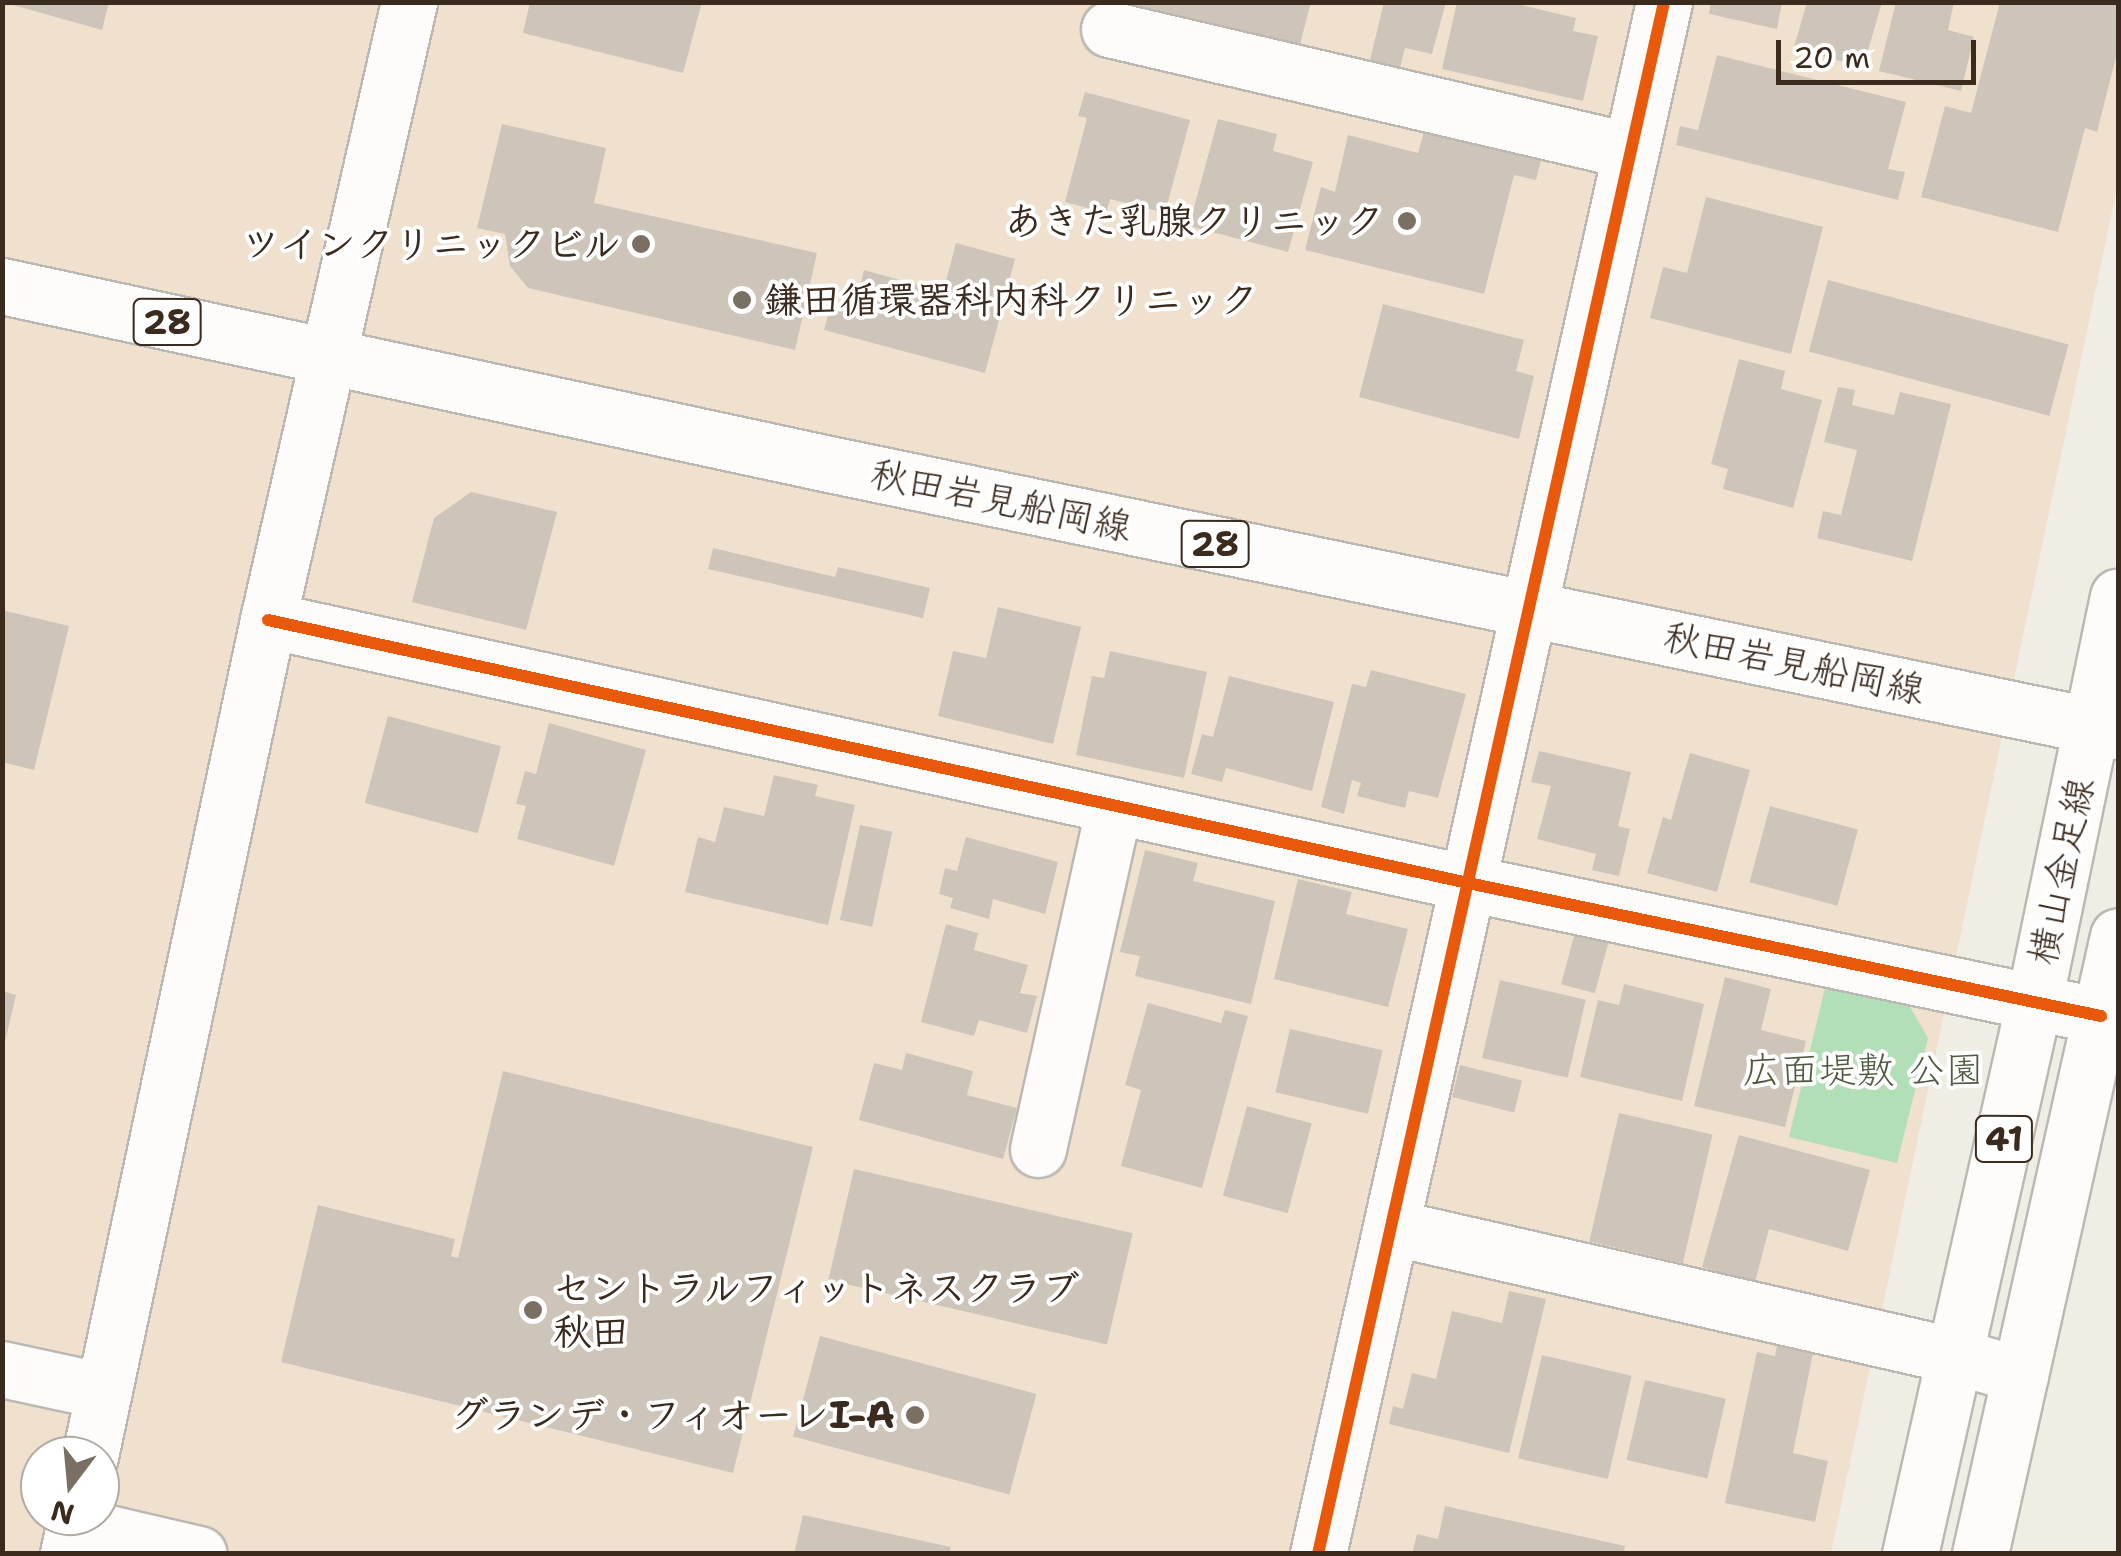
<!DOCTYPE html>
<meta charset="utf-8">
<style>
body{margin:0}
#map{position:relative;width:2121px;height:1556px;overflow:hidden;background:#f0eee4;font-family:"Shantell Sans","Klee One",sans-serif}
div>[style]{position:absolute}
.built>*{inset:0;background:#efe1cd}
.green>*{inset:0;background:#b3dfb8}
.building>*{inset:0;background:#cec5ba;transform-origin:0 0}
.roads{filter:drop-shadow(2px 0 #bbb8b1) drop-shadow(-2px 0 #bbb8b1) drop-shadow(0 2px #bbb8b1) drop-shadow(0 -2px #bbb8b1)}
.minor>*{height:55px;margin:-27.5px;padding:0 27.5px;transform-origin:27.5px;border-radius:27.5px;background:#fdfcfb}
.tertiary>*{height:55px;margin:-27.5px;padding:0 27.5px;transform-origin:27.5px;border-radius:27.5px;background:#fdfcfb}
.primary>*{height:55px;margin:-27.5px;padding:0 27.5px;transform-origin:27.5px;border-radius:27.5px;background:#fdfcfb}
.cycleway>*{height:12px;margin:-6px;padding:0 6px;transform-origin:6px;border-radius:6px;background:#e8590c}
.dots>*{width:28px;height:28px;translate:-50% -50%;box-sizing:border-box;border:5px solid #fff;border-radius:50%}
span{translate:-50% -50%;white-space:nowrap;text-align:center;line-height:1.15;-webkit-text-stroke:8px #fff;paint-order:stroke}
.shield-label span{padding:2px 8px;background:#fff;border:2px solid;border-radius:8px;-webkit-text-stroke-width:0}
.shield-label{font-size:35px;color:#3b2a1e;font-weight:700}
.poi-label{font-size:38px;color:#3b2a1e;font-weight:700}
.right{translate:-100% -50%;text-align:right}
.left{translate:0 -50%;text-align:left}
.street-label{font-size:38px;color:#3b2a1e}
.park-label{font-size:38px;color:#505c41}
.frame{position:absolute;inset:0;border:5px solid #3b2a1e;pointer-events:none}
.north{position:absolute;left:20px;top:1436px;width:100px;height:100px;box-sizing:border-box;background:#fff;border:2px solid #b1aaa5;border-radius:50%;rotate:196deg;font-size:28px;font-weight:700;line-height:40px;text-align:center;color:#3b2a1e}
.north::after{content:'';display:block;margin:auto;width:35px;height:45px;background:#7a6f63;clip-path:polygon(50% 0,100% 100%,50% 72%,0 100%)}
.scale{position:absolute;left:1776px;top:40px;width:200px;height:45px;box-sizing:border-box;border:5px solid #3b2a1e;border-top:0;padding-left:12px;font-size:30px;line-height:35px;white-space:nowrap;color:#3b2a1e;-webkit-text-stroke:8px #fff;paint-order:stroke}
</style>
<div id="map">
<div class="built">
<i style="clip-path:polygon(evenodd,3px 3px,2118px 3px,2118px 183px,1831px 1553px,3px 1554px,3px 3px,40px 1456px,100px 1456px,100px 1516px,40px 1516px,40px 1456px)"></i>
</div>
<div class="green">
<i style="clip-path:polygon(1826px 984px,1909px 1005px,1928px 1038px,1897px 1163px,1789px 1137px)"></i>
</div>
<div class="building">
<i style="clip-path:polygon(2px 2px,109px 2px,102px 30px)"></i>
<i style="clip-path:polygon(530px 2px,702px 2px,683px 73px,523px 33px)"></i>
<i style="clip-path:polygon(1140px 2px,1311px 2px,1299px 48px,1138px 8px)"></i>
<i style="clip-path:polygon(1384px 2px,1446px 2px,1432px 54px,1405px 48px,1400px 68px,1370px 60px)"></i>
<i style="clip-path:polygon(1457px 2px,1508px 2px,1576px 18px,1573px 31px,1598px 36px,1583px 101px,1442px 69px)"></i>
<i style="clip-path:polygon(1711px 2px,1782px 2px,1777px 29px,1709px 14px)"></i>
<i style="clip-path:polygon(1807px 2px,1882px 2px,1863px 68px,1794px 47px)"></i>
<i style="clip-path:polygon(1896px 2px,1954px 2px,1948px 30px,1974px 37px,1961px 91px,1879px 71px)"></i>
<i style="clip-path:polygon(2000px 2px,2118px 4px,2118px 49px,2097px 132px,2085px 128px,2058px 232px,1921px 197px,1945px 106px,1971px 113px)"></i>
<i style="clip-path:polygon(1717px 55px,1906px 102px,1888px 169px,1905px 172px,1898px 200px,1676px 145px,1680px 126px,1698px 130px)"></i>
<i style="clip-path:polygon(1085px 92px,1190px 120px,1165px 213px,1110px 199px,1106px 213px,1065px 202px,1087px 118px,1078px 116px)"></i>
<i style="clip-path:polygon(1218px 119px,1277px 134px,1273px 151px,1313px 162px,1288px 252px,1189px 226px)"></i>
<i style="clip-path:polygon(502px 124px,606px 148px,594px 203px,817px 253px,795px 350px,528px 288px,510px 266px,505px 234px,477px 228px)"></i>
<i style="clip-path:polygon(1424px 132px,1541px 160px,1536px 180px,1514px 175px,1484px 294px,1305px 250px,1321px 187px,1335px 192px,1348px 135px,1418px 153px)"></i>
<i style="clip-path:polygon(1706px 197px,1823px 227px,1791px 354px,1650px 318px,1663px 267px,1687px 273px)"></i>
<i style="clip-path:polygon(956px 243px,1015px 259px,985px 373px,824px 330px,830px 308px,853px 313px,864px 270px,943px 292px)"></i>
<i style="left:1828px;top:280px;width:249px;height:74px;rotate:15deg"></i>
<i style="clip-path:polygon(1383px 304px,1524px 340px,1516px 371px,1534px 376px,1519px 439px,1359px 397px)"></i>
<i style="clip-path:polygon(1739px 359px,1785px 371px,1781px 389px,1822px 400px,1793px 508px,1723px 489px,1728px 469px,1711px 464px)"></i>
<i style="clip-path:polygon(1838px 387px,1855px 390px,1852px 405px,1894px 415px,1900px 392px,1951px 404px,1912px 561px,1817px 538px,1823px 511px,1841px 515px,1857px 450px,1824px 442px)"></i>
<i style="clip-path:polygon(471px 492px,557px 512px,526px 630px,412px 602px,434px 518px)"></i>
<i style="clip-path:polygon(713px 548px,835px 577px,838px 567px,930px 588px,923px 618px,708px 569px)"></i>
<i style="clip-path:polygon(998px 607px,1081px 627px,1053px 744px,938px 716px,953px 651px,986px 658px)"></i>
<i style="clip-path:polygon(2px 610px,69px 626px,34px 770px,2px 762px)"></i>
<i style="clip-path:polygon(1110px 651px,1207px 672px,1184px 778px,1076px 755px,1092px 676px,1104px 678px)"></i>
<i style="clip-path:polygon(1371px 670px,1466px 694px,1438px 798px,1409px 791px,1405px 808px,1357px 796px,1361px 783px,1352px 780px,1344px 814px,1321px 807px,1352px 684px,1366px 687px)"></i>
<i style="clip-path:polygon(1229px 676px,1334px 702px,1312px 791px,1226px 768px,1222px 782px,1191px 774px,1202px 734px,1213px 737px)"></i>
<i style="left:388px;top:716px;width:117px;height:90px;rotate:15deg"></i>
<i style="clip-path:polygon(549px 723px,646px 750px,614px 866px,517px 839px,526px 806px,516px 804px,525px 771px,536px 774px)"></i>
<i style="clip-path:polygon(1539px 751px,1631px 772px,1618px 826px,1630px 829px,1619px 876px,1592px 870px,1596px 854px,1537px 839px,1551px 786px,1531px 782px)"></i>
<i style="clip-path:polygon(1690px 753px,1750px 770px,1717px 892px,1647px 873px,1663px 817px,1671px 820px)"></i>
<i style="clip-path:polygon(774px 775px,818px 785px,815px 796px,855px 805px,828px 925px,685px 892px,698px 837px,715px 842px,724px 807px,764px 816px)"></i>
<i style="left:1770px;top:806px;width:91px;height:79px;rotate:15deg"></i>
<i style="left:860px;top:825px;width:33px;height:97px;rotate:12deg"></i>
<i style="clip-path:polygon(966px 837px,1058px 862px,1045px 914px,993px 899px,989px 919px,950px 908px,953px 898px,939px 894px,945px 868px,957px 871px)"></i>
<i style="clip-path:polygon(1145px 850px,1198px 863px,1193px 881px,1275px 901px,1251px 1004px,1135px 976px,1140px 956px,1120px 952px)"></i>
<i style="clip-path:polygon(1298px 879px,1352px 892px,1346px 914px,1408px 929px,1388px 1007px,1274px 979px)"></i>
<i style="clip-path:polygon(946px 924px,978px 933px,974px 950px,1028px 965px,1020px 993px,1037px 996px,1027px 1033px,979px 1020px,974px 1036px,921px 1022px)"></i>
<i style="left:1575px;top:932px;width:35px;height:54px;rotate:15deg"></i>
<i style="clip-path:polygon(1725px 977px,1771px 989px,1761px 1030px,1806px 1041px,1785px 1127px,1694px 1106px)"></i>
<i style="left:1500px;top:980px;width:88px;height:80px;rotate:13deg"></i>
<i style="clip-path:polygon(1624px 984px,1704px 1004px,1682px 1101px,1580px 1077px,1598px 1000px,1619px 1005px)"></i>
<i style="clip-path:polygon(2px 991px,16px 995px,4px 1046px,2px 1045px)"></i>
<i style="clip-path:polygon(1148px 1003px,1221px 1023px,1225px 1010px,1248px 1016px,1202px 1188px,1121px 1166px,1141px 1090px,1125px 1085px)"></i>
<i style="left:1290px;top:1029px;width:95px;height:65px;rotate:13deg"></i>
<i style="clip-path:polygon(906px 1053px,973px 1071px,967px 1095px,1017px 1108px,1003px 1159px,859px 1120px,874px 1063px,902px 1070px)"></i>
<i style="left:1460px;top:1065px;width:64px;height:33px;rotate:14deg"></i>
<i style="clip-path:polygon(503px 1071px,813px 1147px,733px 1473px,281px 1362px,318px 1205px,455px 1239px,451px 1256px,458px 1258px)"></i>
<i style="left:1247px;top:1106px;width:67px;height:93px;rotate:15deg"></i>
<i style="left:1619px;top:1113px;width:96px;height:132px;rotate:13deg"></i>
<i style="clip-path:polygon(1739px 1135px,1870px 1170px,1848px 1251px,1769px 1229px,1755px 1282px,1702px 1267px)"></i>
<i style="left:854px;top:1169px;width:286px;height:114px;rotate:13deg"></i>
<i style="clip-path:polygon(1509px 1291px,1546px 1299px,1509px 1453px,1389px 1424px,1393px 1406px,1403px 1409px,1412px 1373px,1436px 1379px,1452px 1311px,1502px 1323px)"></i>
<i style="left:820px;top:1336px;width:224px;height:104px;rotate:15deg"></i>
<i style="clip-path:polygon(1777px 1345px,1813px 1353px,1793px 1453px,1828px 1461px,1815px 1522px,1725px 1503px,1757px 1352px,1775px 1356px)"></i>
<i style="left:1542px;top:1355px;width:92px;height:106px;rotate:13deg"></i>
<i style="left:1645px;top:1380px;width:83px;height:82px;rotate:13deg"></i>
<i style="clip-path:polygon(1445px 1506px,1625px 1546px,1623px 1554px,1412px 1554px,1417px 1534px,1438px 1539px)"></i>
<i style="clip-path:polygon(803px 1515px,951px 1547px,949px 1554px,794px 1554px)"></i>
</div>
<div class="roads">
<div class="minor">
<i style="left:1109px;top:29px;width:536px;rotate:13.15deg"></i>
<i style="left:268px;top:620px;width:1228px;rotate:12.36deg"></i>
<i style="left:1468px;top:883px;width:647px;rotate:11.87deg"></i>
<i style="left:1038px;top:1149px;width:352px;rotate:-77.5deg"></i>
<i style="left:1391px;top:1227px;width:580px;rotate:12.86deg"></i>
<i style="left:1956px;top:1356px;width:67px;rotate:16.5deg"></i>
<i style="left:2px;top:1369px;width:104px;rotate:12.2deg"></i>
<i style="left:74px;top:1525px;width:128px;rotate:13.1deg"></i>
<i style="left:1318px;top:1554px;width:1590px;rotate:-77.43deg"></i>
</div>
<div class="tertiary">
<i style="left:90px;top:1456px;width:855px;rotate:-77.98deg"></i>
<i style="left:268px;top:620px;width:634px;rotate:-77.15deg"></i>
<i style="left:68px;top:1554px;width:39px;rotate:-78deg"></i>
</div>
<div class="primary">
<i style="left:2px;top:286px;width:841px;rotate:12.15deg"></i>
<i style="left:824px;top:463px;width:1321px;rotate:11.7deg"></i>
<i style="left:1910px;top:1554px;width:566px;rotate:-77.34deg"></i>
<i style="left:2034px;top:1002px;width:414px;rotate:-78.3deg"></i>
<i style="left:1980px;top:1554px;width:633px;rotate:-77.41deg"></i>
</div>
</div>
<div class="cycleway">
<i style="left:268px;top:620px;width:1228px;rotate:12.36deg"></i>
<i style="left:1468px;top:883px;width:647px;rotate:11.87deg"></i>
<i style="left:1318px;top:1554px;width:1590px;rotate:-77.43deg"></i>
</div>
<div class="dots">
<i style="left:1407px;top:221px;background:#7a6f63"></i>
<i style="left:641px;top:244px;background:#7a6f63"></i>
<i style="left:742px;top:300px;background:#7a6f63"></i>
<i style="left:533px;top:1310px;background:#7a6f63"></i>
<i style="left:915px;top:1415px;background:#7a6f63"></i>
</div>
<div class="shield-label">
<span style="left:167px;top:322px">28</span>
<span style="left:1215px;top:544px">28</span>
<span style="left:2004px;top:1139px">41</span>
</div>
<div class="poi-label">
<span class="right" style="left:1384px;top:221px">あきた乳腺クリニック</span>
<span class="right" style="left:621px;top:244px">ツインクリニックビル</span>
<span class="left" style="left:764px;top:300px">鎌田循環器科内科クリニック</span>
<span class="left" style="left:553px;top:1310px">セントラルフィットネスクラブ<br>秋田</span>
<span class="right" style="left:895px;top:1415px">グランデ・フィオーレI-A</span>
</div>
<div class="street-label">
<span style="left:1001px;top:500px;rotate:12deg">秋田岩見船岡線</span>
<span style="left:1794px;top:663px;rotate:12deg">秋田岩見船岡線</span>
<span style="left:2061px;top:871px;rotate:-78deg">横山金足線</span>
</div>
<div class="park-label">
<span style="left:1863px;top:1070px">広面堤敷 公園</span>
</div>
<div class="frame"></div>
<div class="north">N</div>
<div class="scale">20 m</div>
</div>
